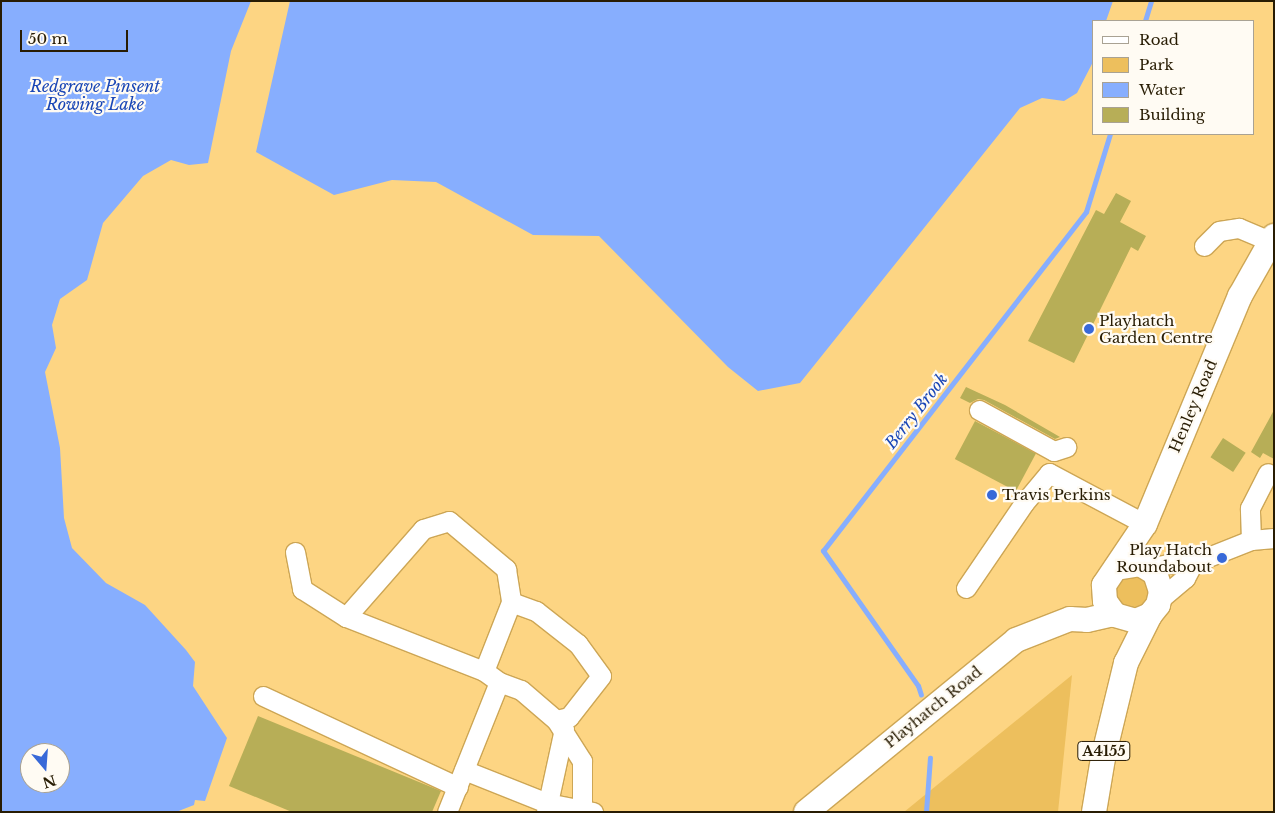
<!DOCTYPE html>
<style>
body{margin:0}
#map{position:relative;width:1275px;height:813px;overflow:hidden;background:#fdd583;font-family:"Libre Baskerville",serif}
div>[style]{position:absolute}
.green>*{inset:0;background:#edbf5d}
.round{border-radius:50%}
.water>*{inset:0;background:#87aefe}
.stream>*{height:4.5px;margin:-2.25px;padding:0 2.25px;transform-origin:2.25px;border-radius:2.25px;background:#87aefe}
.building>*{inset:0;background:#b7ae57;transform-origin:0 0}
.roads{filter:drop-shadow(1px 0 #cda655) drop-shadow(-1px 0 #cda655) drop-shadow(0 1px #cda655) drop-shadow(0 -1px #cda655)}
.minor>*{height:19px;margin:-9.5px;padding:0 9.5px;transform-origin:9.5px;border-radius:9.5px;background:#fff}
.major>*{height:24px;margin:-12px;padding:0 12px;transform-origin:12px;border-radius:12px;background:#fff}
.dots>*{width:14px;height:14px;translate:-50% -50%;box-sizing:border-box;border:2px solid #fffbf3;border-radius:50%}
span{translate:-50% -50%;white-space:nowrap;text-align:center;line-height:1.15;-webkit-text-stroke:4.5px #fffbf3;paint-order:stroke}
.shield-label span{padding:1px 4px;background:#fffbf3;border:1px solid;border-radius:4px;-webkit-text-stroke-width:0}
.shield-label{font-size:14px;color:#281c03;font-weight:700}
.poi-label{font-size:15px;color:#281c03}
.left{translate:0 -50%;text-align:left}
.right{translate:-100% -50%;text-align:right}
.street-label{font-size:15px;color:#281c03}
.water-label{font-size:16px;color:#1946b6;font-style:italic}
.frame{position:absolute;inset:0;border:2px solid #281c03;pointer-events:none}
.legend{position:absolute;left:1092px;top:20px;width:162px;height:115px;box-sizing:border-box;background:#fffbf3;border:1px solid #a9a293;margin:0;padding:6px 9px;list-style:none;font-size:15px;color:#281c03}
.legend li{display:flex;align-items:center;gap:10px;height:25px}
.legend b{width:25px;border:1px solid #a9a293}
.north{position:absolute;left:20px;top:743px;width:50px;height:50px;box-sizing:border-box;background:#fffbf3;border:1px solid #a9a293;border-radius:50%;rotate:162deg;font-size:14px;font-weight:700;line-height:20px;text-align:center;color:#281c03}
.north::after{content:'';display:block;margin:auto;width:18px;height:22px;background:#3869d8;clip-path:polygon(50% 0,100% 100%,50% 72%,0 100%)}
.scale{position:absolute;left:20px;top:30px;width:108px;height:22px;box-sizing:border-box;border:2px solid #281c03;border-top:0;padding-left:6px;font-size:15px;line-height:18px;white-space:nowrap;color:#281c03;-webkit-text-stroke:4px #fffbf3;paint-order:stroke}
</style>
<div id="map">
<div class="green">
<i class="round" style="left:1115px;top:575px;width:34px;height:34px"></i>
<i style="clip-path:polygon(1072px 675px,1058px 812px,904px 812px)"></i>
</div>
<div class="water">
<i style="clip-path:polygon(evenodd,1px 1px,251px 1px,231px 51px,208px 163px,189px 165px,171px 160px,143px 176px,103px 223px,87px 280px,60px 299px,52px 325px,56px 348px,45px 372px,60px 448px,64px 518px,72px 548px,106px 583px,145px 605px,186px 650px,195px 662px,193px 686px,227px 738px,205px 801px,195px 800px,194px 805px,176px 812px,1px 812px,1px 1px,30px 753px,60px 753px,60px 783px,30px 783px,30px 753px)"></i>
<i style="clip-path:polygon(290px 1px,1113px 1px,1106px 21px,1094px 21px,1094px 60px,1077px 93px,1064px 101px,1042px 98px,1020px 108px,800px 383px,758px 391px,728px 367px,599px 236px,533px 235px,436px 182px,392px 180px,334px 195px,256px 152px)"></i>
</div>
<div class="stream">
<i style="left:1145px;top:21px;width:21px;rotate:-73deg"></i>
<i style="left:921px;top:695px;width:9px;rotate:-108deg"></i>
<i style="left:918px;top:686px;width:165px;rotate:-125.1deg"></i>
<i style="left:823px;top:551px;width:429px;rotate:-52.2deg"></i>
<i style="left:1086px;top:212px;width:82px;rotate:-72.9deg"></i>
<i style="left:926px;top:812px;width:54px;rotate:-85.8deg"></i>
</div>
<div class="building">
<i style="clip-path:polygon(1116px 193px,1131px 201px,1120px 222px,1146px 236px,1138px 251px,1131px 247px,1074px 363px,1028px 341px,1096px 210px,1104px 214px)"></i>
<i style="clip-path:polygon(966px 387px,1005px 405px,1060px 437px,1055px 439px,984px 400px,978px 399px,970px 403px,960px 398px)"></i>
<i style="clip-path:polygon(1274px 410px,1274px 459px,1263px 453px,1260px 458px,1251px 452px)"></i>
<i style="left:975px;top:421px;width:69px;height:43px;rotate:28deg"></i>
<i style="left:1223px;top:438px;width:27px;height:23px;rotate:33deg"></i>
<i style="clip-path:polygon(258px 716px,441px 791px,432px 812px,292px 812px,229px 786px)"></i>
</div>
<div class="roads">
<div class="minor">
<i style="left:1204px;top:246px;width:21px;rotate:-45deg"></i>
<i style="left:1219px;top:231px;width:20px;rotate:-9deg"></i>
<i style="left:1239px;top:228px;width:38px;rotate:23deg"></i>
<i style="left:979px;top:410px;width:85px;rotate:28.7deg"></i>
<i style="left:1054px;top:451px;width:13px;rotate:-18deg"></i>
<i style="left:1251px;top:540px;width:32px;rotate:-92deg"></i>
<i style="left:1250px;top:508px;width:39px;rotate:-63deg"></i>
<i style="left:295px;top:552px;width:38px;rotate:79deg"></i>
<i style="left:302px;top:589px;width:52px;rotate:32.5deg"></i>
<i style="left:346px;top:617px;width:148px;rotate:21.4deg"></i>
<i style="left:484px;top:671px;width:19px;rotate:36deg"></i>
<i style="left:499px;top:682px;width:23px;rotate:20deg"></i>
<i style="left:521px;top:690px;width:46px;rotate:40.6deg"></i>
<i style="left:556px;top:720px;width:49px;rotate:57.6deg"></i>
<i style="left:582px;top:761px;width:48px;rotate:90deg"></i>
<i style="left:1149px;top:568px;width:30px;rotate:-12deg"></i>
<i style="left:1178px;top:562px;width:15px;rotate:4deg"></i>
<i style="left:1193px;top:563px;width:62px;rotate:-21.6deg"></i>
<i style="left:1251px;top:540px;width:23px;rotate:-5deg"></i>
<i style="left:966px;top:588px;width:103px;rotate:-55.7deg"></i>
<i style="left:1024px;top:503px;width:39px;rotate:-50deg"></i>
<i style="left:1049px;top:473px;width:109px;rotate:28deg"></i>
<i style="left:1160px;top:599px;width:33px;rotate:-40deg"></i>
<i style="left:1185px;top:578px;width:17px;rotate:-62deg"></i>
<i style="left:346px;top:617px;width:117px;rotate:-48.8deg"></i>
<i style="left:423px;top:529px;width:27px;rotate:-17deg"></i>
<i style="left:449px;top:521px;width:75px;rotate:40.1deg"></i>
<i style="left:506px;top:569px;width:33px;rotate:81deg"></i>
<i style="left:511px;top:602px;width:27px;rotate:20deg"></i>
<i style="left:536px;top:611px;width:53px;rotate:38.2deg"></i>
<i style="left:578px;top:644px;width:39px;rotate:54deg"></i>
<i style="left:601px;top:676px;width:52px;rotate:128deg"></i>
<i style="left:569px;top:717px;width:13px;rotate:167deg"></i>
<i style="left:484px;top:671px;width:74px;rotate:-68.6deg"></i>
<i style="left:263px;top:696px;width:215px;rotate:25deg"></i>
<i style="left:464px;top:770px;width:89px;rotate:21.7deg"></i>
<i style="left:547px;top:803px;width:47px;rotate:11.1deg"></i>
<i style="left:447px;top:812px;width:140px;rotate:-68.2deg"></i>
<i style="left:546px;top:812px;width:85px;rotate:-77.8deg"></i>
</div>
<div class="major">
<i style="left:1116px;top:568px;width:24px;rotate:-9deg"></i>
<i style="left:1140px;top:564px;width:17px;rotate:31deg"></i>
<i style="left:1155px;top:573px;width:20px;rotate:72deg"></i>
<i style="left:1161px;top:592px;width:13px;rotate:103deg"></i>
<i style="left:1158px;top:605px;width:13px;rotate:129deg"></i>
<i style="left:1150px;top:615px;width:15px;rotate:157deg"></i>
<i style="left:1136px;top:621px;width:22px;rotate:-164deg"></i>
<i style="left:1115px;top:615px;width:17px;rotate:-126deg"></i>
<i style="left:1105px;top:601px;width:16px;rotate:-94deg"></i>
<i style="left:1104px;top:585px;width:73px;rotate:-56.1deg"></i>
<i style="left:1145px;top:524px;width:247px;rotate:-67.4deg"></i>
<i style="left:1240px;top:296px;width:69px;rotate:-60.5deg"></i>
<i style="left:806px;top:812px;width:271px;rotate:-39.3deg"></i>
<i style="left:1016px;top:640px;width:58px;rotate:-21.3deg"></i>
<i style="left:1070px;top:619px;width:17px;rotate:3deg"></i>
<i style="left:1087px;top:620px;width:28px;rotate:-13deg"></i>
<i style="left:1094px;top:812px;width:55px;rotate:-80.5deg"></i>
<i style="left:1103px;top:758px;width:98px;rotate:-76.4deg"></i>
<i style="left:1126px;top:663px;width:54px;rotate:-63.4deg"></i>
</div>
</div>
<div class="dots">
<i style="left:1089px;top:329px;background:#3869d8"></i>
<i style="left:992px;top:495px;background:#3869d8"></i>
<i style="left:1222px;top:558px;background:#3869d8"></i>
</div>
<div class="shield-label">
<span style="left:1104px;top:751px">A4155</span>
</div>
<div class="poi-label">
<span class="left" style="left:1099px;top:329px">Playhatch<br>Garden Centre</span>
<span class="left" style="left:1002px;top:495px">Travis Perkins</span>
<span class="right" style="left:1212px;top:558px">Play Hatch<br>Roundabout</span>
</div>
<div class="street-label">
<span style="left:1193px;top:406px;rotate:-67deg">Henley Road</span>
<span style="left:933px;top:707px;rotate:-39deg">Playhatch Road</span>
</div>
<div class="water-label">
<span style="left:95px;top:95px">Redgrave Pinsent<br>Rowing Lake</span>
<span style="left:916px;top:411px;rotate:-52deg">Berry Brook</span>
</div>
<div class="frame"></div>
<ul class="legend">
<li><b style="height:6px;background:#fff"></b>Road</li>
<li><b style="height:14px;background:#edbf5d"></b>Park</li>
<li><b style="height:14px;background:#87aefe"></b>Water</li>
<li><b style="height:14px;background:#b7ae57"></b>Building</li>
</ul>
<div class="north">N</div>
<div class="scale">50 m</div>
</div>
